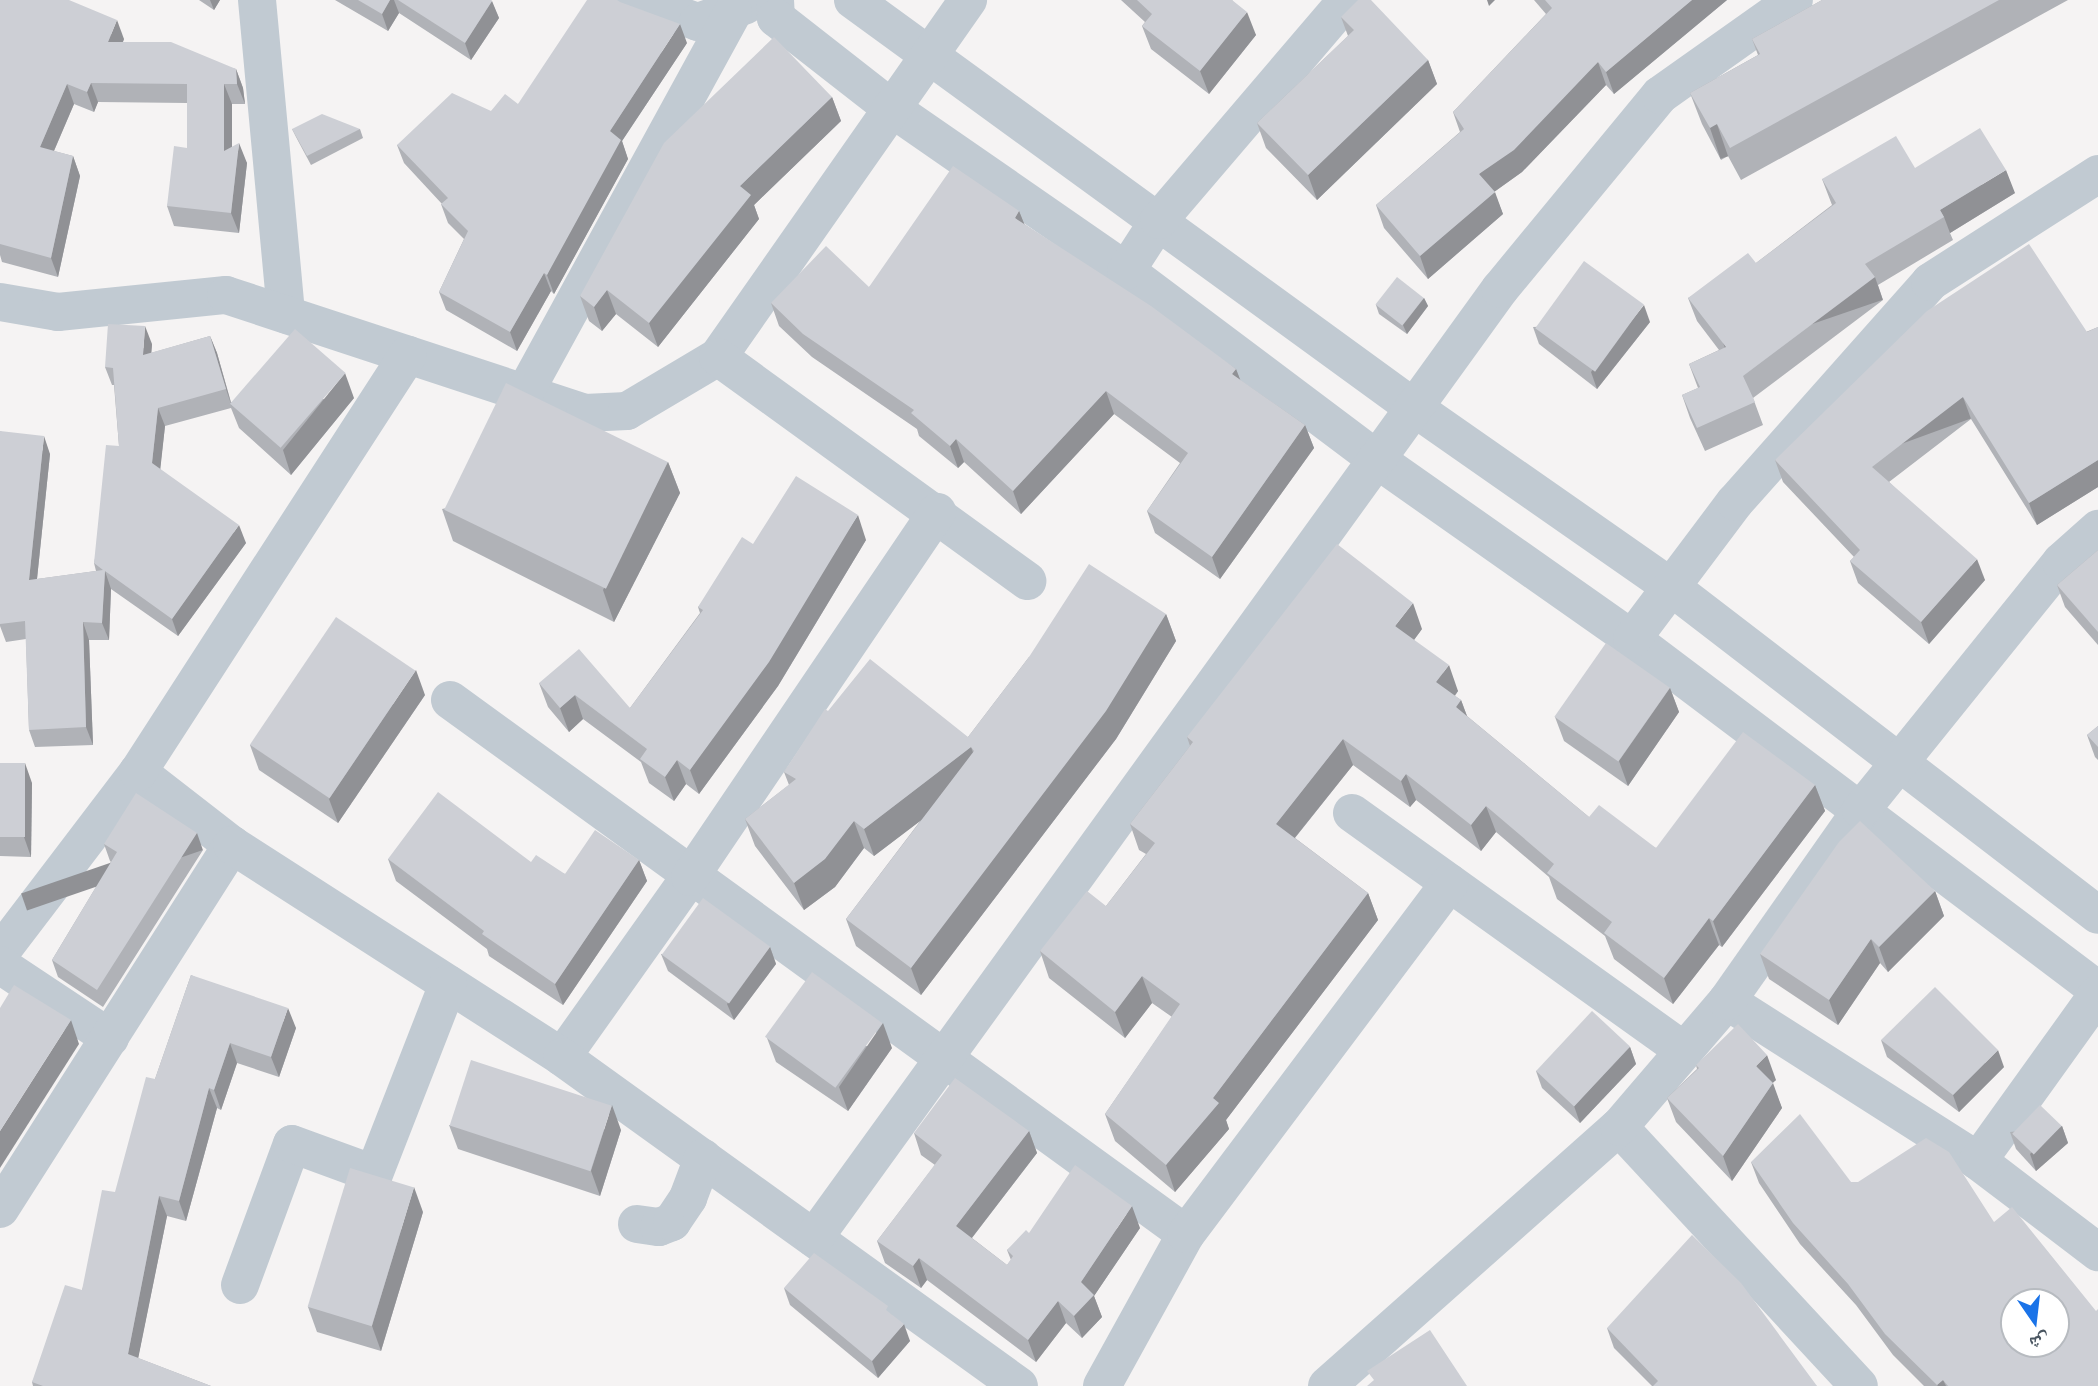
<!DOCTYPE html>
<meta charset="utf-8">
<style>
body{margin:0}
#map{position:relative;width:2098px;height:1386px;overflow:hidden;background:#f5f3f3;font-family:Montserrat,"Noto Naskh Arabic",sans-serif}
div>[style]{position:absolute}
.minor>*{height:38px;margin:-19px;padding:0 19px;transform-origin:19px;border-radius:19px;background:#c1cad2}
.wall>*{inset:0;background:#b0b2b7}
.shaded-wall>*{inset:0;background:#909195;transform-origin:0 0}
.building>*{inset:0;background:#cdcfd5;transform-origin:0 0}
span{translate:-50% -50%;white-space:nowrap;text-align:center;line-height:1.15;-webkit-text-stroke:5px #fff;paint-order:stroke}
.north{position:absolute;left:2000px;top:1288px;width:70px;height:70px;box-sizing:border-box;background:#fff;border:2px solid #b7bbc0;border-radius:50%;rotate:166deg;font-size:19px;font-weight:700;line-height:28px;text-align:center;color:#4a5661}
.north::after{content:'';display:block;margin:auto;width:24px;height:32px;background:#1a73e8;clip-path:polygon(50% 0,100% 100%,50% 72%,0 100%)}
</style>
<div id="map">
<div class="minor">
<i style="left:257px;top:0;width:316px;rotate:84.7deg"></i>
<i style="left:634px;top:0;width:68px;rotate:19deg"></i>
<i style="left:698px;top:22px;width:51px;rotate:-19.5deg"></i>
<i style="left:775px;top:0;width:18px;rotate:87deg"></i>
<i style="left:776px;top:18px;width:146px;rotate:38deg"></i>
<i style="left:891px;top:108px;width:286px;rotate:34.7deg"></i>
<i style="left:1126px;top:271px;width:313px;rotate:36.9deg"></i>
<i style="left:1376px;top:459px;width:313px;rotate:35.1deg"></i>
<i style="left:1632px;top:639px;width:583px;rotate:36.99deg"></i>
<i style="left:853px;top:0;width:692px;rotate:36.01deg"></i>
<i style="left:1413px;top:407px;width:315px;rotate:34.9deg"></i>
<i style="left:1671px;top:587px;width:538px;rotate:37.53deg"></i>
<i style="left:1126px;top:271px;width:61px;rotate:-57.1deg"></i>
<i style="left:1159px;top:220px;width:289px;rotate:-49.5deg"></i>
<i style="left:0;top:302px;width:59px;rotate:9.8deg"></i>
<i style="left:58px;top:312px;width:169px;rotate:-5.8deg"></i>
<i style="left:226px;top:295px;width:378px;rotate:18.2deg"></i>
<i style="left:585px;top:413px;width:42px;rotate:-2.7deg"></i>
<i style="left:627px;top:411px;width:106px;rotate:-30.7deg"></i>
<i style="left:718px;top:357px;width:436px;rotate:-55deg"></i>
<i style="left:718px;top:357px;width:382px;rotate:35.9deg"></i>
<i style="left:524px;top:394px;width:435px;rotate:-61.3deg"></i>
<i style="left:1632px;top:639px;width:171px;rotate:-53.1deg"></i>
<i style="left:1735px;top:502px;width:294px;rotate:-48.4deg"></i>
<i style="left:1930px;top:282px;width:200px;rotate:-32.7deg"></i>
<i style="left:450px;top:700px;width:909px;rotate:35.96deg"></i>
<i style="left:138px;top:772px;width:119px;rotate:37.8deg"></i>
<i style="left:1352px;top:813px;width:407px;rotate:35.6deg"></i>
<i style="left:0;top:953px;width:228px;rotate:-52.7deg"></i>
<i style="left:138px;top:772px;width:497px;rotate:-57.1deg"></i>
<i style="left:0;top:965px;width:132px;rotate:33.6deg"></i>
<i style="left:1727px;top:1001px;width:298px;rotate:32.5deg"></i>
<i style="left:1978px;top:1161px;width:151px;rotate:37.2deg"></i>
<i style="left:562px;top:1057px;width:221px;rotate:-54.6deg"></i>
<i style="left:690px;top:877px;width:441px;rotate:-55.9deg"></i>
<i style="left:1619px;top:1127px;width:353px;rotate:47.2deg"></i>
<i style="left:1978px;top:1161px;width:206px;rotate:-54.3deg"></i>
<i style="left:0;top:1209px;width:432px;rotate:-57.5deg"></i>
<i style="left:232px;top:845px;width:392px;rotate:32.7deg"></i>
<i style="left:562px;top:1057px;width:563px;rotate:35.75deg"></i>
<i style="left:637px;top:1224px;width:22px;rotate:8deg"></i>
<i style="left:659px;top:1227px;width:14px;rotate:-21deg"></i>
<i style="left:672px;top:1222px;width:29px;rotate:-56deg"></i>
<i style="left:688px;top:1198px;width:43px;rotate:-69.4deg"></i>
<i style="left:814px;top:1238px;width:1171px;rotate:-54.14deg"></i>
<i style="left:1500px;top:289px;width:251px;rotate:-50.5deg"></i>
<i style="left:1660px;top:95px;width:164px;rotate:-35.3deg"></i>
<i style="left:240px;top:1285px;width:150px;rotate:-69.8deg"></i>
<i style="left:292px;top:1144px;width:87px;rotate:20.1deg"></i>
<i style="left:374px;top:1174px;width:204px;rotate:-68.7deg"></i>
<i style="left:1102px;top:1386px;width:174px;rotate:-61.1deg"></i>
<i style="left:1186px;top:1234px;width:439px;rotate:-53.1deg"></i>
<i style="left:1327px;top:1386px;width:390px;rotate:-41.6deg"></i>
<i style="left:1619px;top:1127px;width:166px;rotate:-49.4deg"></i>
<i style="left:1727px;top:1001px;width:233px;rotate:-54.9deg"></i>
<i style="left:1861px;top:810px;width:319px;rotate:-51.1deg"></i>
<i style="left:2061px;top:562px;width:50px;rotate:-41.7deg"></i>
</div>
<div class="wall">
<i style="clip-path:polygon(0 0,124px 39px,123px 42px,236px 69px,243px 88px,245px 104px,232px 104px,232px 147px,247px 163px,239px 233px,174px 226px,167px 206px,187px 148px,187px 103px,98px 102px,94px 112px,74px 104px,54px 151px,73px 156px,80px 176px,58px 277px,2px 262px,0 255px)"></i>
<i style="clip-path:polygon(199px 0,220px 0,214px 10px)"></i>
<i style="clip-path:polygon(335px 0,491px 0,499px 18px,471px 60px,399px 13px,388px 31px)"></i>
<i style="clip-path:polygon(1121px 0,1232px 0,1256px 35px,1209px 94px,1151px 49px,1142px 26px,1145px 22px)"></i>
<i style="clip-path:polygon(1534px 0,1727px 0,1614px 94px,1606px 85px,1522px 172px,1494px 192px,1503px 214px,1428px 279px,1384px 228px,1376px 205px,1460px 132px,1453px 112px,1546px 14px)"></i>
<i style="clip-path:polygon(1822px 0,2068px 0,1741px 180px,1728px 156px,1721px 160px,1702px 124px,1690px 93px,1758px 55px,1752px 39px)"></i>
<i style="clip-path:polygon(1341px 17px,1428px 60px,1437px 84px,1317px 200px,1266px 148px,1257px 123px,1348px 36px)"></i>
<i style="clip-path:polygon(687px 43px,622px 141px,628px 159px,554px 294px,551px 291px,517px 351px,446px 310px,439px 292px,464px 239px,448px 223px,441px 204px,442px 204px,404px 163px,397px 145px,491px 111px,518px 104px)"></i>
<i style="clip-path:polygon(832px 97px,841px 121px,754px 205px,759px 219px,658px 347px,616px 314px,602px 331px,589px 321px,580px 296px)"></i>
<i style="clip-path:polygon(292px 129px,360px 129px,363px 138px,311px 165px,296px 137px)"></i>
<i style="clip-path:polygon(1915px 168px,2015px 193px,1950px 233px,1953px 240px,1878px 285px,1883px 300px,1753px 398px,1763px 425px,1705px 451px,1690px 418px,1682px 395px,1698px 388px,1689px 364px,1719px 350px,1697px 321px,1688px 298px,1756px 263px,1832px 205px,1822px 179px)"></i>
<i style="clip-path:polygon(1019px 211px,1024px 224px,1236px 369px,1240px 380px,1305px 425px,1314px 448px,1220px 579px,1155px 533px,1147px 511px,1180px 463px,1114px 414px,1021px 514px,964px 462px,958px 468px,919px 436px,917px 429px,812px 357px,779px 326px,771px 303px,869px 287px)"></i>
<i style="clip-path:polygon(1424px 298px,1428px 306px,1407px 334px,1379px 314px,1376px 305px)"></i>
<i style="clip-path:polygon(1650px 322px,1597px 389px,1539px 344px,1533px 327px)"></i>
<i style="clip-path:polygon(2098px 327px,2098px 487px,2037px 525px,1971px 419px,1889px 482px,1985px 580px,1929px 644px,1858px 583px,1850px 561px,1854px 557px,1783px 482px,1775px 460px)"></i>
<i style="clip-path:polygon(210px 336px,217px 353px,231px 402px,354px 398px,291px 475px,239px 428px,231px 408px,165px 426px,160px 469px,246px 543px,178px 636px,111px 589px,109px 640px,89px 640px,93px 745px,35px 747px,29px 730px,26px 639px,6px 642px,0 626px,0 431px,50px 454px,37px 579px,96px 571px,94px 563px,119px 446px,114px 385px,112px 385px,105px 367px,152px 344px,151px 353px)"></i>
<i style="clip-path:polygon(668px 462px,680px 493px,614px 622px,453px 541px,442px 509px)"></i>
<i style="clip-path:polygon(866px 540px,778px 686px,699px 794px,686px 784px,674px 801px,649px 783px,641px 762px,583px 719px,569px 732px,548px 707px,539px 683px,630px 708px,700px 613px,698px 607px,753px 544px)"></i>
<i style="clip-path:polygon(2098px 550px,2098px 645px,2065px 607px,2057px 585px)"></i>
<i style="clip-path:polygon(1166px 614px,1176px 641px,1116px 739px,921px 995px,856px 946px,846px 919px,921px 820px,874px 856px,864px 848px,835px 887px,804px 910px,755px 846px,745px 819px,789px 785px,784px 772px,828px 711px,968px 737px,1029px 657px)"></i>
<i style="clip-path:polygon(1422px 629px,1414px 640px,1458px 691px,1455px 696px,1461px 700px,1467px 716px,1589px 817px,1656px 848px,1815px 785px,1825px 811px,1722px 947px,1719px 945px,1673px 1004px,1614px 959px,1605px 936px,1557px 899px,1549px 877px,1496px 832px,1481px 851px,1416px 800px,1410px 807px,1353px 765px,1295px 838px,1368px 893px,1378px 920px,1226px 1120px,1229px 1129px,1175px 1192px,1115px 1141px,1105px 1114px,1172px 1017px,1152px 1003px,1125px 1038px,1049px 978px,1040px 951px,1106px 906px,1146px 854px,1139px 850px,1130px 824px,1190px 746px,1187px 737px)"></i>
<i style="clip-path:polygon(1670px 688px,1679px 712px,1628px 786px,1564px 741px,1555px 717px)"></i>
<i style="clip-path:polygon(425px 695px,338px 823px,259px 770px,250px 745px)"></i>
<i style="clip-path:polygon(2098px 726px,2098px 760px,2095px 757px,2087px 735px)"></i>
<i style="clip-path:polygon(0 763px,32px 783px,31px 857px,0 856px)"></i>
<i style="clip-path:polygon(104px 844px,203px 850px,103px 1007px,58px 977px,52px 960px,111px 862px,110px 861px)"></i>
<i style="clip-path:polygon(388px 859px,531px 862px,565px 874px,639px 860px,647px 881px,563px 1005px,489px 956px,487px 949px,396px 881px)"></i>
<i style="clip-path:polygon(1935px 891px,1944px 916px,1888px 972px,1880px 963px,1838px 1025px,1769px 979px,1760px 954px)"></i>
<i style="clip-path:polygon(770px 947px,776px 964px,734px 1020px,668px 971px,661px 954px)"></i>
<i style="clip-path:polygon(191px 975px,296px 1028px,279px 1077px,237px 1063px,221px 1110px,217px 1108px,186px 1221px,167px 1216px,138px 1358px,211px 1386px,33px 1386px,32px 1382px,82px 1290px)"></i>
<i style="clip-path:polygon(767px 1038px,892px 1048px,848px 1111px,776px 1062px)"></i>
<i style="clip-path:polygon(1881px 1040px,2004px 1067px,1959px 1112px,1887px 1057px)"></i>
<i style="clip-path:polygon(1630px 1047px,1636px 1064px,1580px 1123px,1542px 1088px,1536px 1071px)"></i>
<i style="clip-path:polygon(1696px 1065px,1776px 1080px,1772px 1083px,1782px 1108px,1732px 1181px,1676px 1122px,1667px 1098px,1697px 1069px)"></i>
<i style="clip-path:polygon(449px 1125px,621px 1130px,600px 1196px,458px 1149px)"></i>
<i style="clip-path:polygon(2062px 1126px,2068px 1143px,2036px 1171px,2016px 1149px,2010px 1132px)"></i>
<i style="clip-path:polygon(1029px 1131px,1037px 1153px,972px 1238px,1007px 1265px,1011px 1260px,1007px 1250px,1029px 1233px,1140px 1228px,1094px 1296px,1102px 1317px,1082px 1338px,1066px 1323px,1036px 1362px,927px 1280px,921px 1288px,885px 1263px,877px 1241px,935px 1165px,921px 1155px,914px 1133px)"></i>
<i style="clip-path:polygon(1751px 1162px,1851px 1182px,2098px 1386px,1924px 1386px,1893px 1355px,1856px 1305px,1800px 1244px,1759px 1183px)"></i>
<i style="clip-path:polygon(423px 1212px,381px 1351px,317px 1332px,308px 1307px)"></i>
<i style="clip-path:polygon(784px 1288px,891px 1314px,910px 1341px,878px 1378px,790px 1305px)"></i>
<i style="clip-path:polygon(1607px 1328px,1817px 1386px,1652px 1386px,1614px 1348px)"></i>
</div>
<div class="shaded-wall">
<i style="clip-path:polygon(210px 0,220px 0,214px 10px)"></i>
<i style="clip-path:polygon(390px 0,394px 0,399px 13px,388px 31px,382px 14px)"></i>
<i style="clip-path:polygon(1487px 0,1495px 0,1489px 6px)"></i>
<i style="clip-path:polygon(1692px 0,1727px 0,1614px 94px,1606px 72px)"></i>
<i style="clip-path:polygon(492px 1px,499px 18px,471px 60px,465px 43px)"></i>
<i style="clip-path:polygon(1247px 12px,1256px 35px,1209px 94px,1200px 71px)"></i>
<i style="clip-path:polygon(117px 20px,124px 39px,115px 61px,108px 42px)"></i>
<i style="clip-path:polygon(680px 24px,687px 43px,622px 141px,628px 159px,554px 294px,547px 275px,610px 131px)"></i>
<i style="clip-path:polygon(1428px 60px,1437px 84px,1317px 200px,1308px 175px)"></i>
<i style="clip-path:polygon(1598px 62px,1606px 85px,1522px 172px,1487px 197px,1479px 174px)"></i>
<i style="clip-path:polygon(236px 69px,243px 88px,245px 104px,237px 84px)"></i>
<i style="clip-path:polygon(91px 83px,98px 102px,94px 112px,87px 92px)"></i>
<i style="clip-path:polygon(67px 84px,74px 104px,47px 167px,40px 147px)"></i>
<i style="clip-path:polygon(224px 84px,232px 104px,232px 170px,224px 151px)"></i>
<i style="clip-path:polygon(832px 97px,841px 121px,754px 205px,759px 219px,658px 347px,649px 323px,740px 186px)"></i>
<i style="left:1717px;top:124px;width:34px;height:8px;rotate:71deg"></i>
<i style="clip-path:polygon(239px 143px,247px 163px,239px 233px,231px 213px)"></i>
<i style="clip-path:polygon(73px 156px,80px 176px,58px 277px,51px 258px)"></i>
<i style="clip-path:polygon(2006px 170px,2015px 193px,1950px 233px,1944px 217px,1940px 210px)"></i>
<i style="clip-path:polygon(1495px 192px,1503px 214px,1428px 279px,1420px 256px)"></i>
<i style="clip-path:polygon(1019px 211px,1028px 233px,1015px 218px)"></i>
<i style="clip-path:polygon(544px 273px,551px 291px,517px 351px,510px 332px)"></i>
<i style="left:1875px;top:277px;width:24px;height:165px;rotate:71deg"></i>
<i style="clip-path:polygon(607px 290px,616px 314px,602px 331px,594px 307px)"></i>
<i style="clip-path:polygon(1424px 298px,1428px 306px,1407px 334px,1403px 325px)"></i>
<i style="clip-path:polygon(1644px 305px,1650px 322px,1597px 389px,1591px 372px)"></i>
<i style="clip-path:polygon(145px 326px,152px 344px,150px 373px,143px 355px)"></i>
<i style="clip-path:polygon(210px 336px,217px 353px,232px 407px,226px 389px)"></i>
<i style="clip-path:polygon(1236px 369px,1245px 392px,1232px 374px)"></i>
<i style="clip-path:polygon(345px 373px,354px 398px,291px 475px,283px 450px)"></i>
<i style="clip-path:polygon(1106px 391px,1114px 414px,1021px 514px,1013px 491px)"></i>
<i style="left:1963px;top:397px;width:23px;height:115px;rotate:70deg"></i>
<i style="clip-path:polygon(158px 408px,165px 426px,159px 481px,152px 463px)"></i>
<i style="clip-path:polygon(1305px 425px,1314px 448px,1220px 579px,1212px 557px)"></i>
<i style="clip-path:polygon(44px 436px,50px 454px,35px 598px,29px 580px)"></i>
<i style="clip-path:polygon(956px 439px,964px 462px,958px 468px,950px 446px)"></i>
<i style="clip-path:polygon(2098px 460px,2098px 487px,2037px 525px,2029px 503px)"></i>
<i style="clip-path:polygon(668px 462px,680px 493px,614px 622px,603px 590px)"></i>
<i style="clip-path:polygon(858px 515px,866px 540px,778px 686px,699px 794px,690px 770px)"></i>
<i style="clip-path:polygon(239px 525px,246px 543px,178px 636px,172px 619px)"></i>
<i style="clip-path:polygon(1977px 559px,1985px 580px,1929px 644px,1921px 622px)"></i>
<i style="clip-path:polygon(105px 571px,111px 589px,109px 640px,102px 623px)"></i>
<i style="clip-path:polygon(1413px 603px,1422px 629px,1405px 652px,1395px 626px)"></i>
<i style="clip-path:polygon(1166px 614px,1176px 641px,1116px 739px,921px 995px,911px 968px)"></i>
<i style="clip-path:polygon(83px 622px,89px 640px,93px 745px,86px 727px)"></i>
<i style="clip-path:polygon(1449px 665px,1458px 691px,1445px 708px,1436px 682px)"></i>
<i style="clip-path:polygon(416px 670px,425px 695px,338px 823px,329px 799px)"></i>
<i style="clip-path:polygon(1670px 688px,1679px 712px,1628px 786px,1619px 761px)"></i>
<i style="clip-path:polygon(575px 695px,583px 719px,569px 732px,560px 708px)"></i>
<i style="clip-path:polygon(1461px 700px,1471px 727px,1456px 707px)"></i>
<i style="clip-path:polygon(1343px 739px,1353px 765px,1285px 850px,1276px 824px)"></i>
<i style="clip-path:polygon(971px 747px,981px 775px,874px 856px,864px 829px)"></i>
<i style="clip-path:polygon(677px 760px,686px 784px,674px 801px,665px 777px)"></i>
<i style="clip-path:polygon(25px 763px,32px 783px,31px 857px,24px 837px)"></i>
<i style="clip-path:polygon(1406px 774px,1416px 800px,1410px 807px,1401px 781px)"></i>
<i style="clip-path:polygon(1815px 785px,1825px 811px,1722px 947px,1713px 921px)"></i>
<i style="clip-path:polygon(1486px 806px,1496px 832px,1481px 851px,1471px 825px)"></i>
<i style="clip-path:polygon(854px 821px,864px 848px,835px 887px,804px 910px,794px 883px)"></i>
<i style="left:197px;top:833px;width:18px;height:186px;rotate:71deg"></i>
<i style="clip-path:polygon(639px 860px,647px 881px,563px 1005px,555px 984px)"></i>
<i style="clip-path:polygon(1935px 891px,1944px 916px,1888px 972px,1879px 947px)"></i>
<i style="clip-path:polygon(1368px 893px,1378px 920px,1226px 1120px,1229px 1129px,1175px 1192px,1166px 1165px,1213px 1098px)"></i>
<i style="clip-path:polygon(1709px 918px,1719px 945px,1673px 1004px,1664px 978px)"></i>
<i style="clip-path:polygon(1871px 939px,1880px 963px,1838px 1025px,1829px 1000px)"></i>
<i style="clip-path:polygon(770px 947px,776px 964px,734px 1020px,727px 1004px)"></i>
<i style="clip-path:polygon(1142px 976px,1152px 1003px,1125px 1038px,1115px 1012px)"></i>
<i style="clip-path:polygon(288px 1008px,296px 1028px,279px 1077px,271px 1057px)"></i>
<i style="clip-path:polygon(71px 1020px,79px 1044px,0 1168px,0 1131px)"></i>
<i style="clip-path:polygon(883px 1023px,892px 1048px,848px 1111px,839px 1087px)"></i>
<i style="clip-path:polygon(230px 1043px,237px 1063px,221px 1110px,214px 1090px)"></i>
<i style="clip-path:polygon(1630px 1047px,1636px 1064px,1580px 1123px,1574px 1106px)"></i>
<i style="clip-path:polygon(1998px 1050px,2004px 1067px,1959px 1112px,1953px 1095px)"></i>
<i style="clip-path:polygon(1767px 1055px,1776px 1080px,1765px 1090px,1756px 1066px)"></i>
<i style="clip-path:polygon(1773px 1083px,1782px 1108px,1732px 1181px,1723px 1156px)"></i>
<i style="clip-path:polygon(209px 1088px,217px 1108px,186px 1221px,179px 1201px)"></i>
<i style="clip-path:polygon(612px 1105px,621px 1130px,600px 1196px,591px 1171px)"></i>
<i style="clip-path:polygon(2062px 1126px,2068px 1143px,2036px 1171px,2030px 1154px)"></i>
<i style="clip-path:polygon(1029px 1131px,1037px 1153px,964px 1248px,956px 1226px)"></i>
<i style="clip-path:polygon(414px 1187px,423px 1212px,381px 1351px,372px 1326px)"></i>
<i style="clip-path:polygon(159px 1196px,167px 1216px,135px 1374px,128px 1354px)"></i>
<i style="clip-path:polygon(1132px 1206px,1140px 1228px,1094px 1296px,1102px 1317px,1082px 1338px,1074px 1316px,1081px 1282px)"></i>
<i style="clip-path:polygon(919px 1258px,927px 1280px,921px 1288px,913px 1266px)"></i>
<i style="clip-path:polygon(1058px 1301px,1066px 1323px,1036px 1362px,1028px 1340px)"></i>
<i style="clip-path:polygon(904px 1324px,910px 1341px,878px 1378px,872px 1361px)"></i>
<i style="clip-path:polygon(1943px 1380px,1946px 1386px,1938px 1386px,1937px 1385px)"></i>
</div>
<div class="building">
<i style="clip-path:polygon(0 0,69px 0,117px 20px,108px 42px,171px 42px,236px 69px,237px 84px,224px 84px,224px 151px,239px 143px,231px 213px,167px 206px,174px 146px,187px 148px,187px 84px,91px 83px,87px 92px,67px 84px,40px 147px,73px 156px,51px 258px,0 244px)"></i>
<i style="clip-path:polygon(358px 0,390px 0,382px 14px)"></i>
<i style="clip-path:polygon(398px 0,491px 0,492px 1px,465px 43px)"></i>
<i style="clip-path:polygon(587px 0,617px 0,620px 2px,680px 24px,610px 131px,621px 140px,547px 275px,544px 273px,510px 332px,439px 292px,468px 231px,441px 204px,448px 198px,397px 145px,452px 93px,491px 111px,505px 94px,518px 104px)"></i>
<i style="clip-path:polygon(1137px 0,1232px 0,1247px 12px,1200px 71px,1142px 26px,1152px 14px)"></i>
<i style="clip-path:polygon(1358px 0,1371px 0,1428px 60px,1308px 175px,1257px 123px,1354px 30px,1341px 17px)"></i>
<i style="clip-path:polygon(1545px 0,1692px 0,1606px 72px,1598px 62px,1514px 150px,1479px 174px,1495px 192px,1420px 256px,1376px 205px,1464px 129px,1453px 112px,1552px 8px)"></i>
<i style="clip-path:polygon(1822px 0,1999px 0,1730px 148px,1717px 124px,1710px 128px,1690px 93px,1760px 54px,1752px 39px)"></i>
<i style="clip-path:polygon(774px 37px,832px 97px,740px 186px,751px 195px,649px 323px,607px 290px,594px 307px,580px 296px,664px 143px)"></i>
<i style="clip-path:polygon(322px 114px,360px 129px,307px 156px,292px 129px)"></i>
<i style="clip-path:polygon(1980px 128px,2006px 170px,1940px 210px,1944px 217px,1865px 264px,1875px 277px,1743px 376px,1755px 402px,1697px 428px,1682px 395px,1700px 387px,1689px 364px,1726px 347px,1688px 298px,1748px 253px,1756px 263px,1836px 203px,1822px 179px,1896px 136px,1915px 168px)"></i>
<i style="clip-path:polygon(953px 166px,1019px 211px,1015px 218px,1151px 306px,1236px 369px,1232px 374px,1305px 425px,1212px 557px,1147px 511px,1188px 453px,1106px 391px,1013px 491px,956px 439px,950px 446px,911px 413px,914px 410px,803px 334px,771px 303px,826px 246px,869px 287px)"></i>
<i style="clip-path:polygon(2029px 244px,2087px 332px,2098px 327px,2098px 460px,2029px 503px,1963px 397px,1872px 467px,1977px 559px,1921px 622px,1850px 561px,1860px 550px,1775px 460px,1927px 311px)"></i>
<i style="left:1584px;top:261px;width:74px;height:83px;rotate:36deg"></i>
<i style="left:1397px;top:277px;width:34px;height:35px;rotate:38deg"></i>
<i style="clip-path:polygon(108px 324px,145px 326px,143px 355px,210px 336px,226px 389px,158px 408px,152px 463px,239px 525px,172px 619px,105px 571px,102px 623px,83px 622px,86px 727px,29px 730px,25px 621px,0 624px,0 431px,44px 436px,29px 580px,103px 570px,94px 563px,106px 445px,119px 446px,113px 368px,105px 367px)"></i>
<i style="left:295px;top:329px;width:67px;height:99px;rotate:41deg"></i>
<i style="left:506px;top:383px;width:180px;height:141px;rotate:26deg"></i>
<i style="clip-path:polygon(796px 476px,858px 515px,769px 662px,690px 770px,677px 760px,665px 777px,640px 759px,647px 749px,575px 695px,560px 708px,539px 683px,579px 649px,630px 708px,703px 610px,698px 607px,742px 537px,753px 544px)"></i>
<i style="clip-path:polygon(1337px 544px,1413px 603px,1395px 626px,1449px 665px,1436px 682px,1461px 700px,1456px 707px,1589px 817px,1599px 805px,1656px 848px,1743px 732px,1815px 785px,1713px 921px,1709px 918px,1664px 978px,1604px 933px,1612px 922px,1547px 873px,1554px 864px,1486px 806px,1471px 825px,1406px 774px,1401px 781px,1343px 739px,1276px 824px,1368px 893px,1213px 1098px,1219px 1103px,1166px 1165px,1105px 1114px,1180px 1004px,1142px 976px,1115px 1012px,1040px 951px,1087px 891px,1106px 906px,1155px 843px,1130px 824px,1193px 742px,1187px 737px)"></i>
<i style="clip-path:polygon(2098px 550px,2098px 632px,2057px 585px)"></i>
<i style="clip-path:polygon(1089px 564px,1166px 614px,1106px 711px,911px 968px,846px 919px,974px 751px,971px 747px,864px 829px,854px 821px,825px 859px,794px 883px,745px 819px,796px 779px,784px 772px,825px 709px,828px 711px,870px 659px,968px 737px,1029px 657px)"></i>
<i style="left:336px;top:617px;width:96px;height:154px;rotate:34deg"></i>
<i style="left:1606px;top:643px;width:78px;height:90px;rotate:35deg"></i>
<i style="clip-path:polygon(2098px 726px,2098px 747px,2087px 735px)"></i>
<i style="left:0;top:763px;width:25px;height:74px"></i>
<i style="clip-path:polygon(438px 792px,531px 862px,536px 855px,565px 874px,595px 830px,639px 860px,555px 984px,482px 934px,484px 931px,388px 859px)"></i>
<i style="clip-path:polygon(136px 793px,197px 833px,97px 990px,52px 960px,117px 852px,104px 844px)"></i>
<i style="clip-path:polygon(1860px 821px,1935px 891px,1879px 947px,1871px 939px,1829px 1000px,1760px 954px,1839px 842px)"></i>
<i style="left:703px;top:898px;width:83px;height:70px;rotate:36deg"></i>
<i style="left:812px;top:972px;width:87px;height:80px;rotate:36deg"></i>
<i style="clip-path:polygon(191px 975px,288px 1008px,271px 1057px,230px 1043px,214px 1090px,209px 1088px,179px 1201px,159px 1196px,128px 1354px,211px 1386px,43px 1386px,32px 1382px,65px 1285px,82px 1290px,102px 1190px,115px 1192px,146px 1077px,155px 1079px)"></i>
<i style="clip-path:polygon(14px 985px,71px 1020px,0 1131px,0 1008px)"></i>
<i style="clip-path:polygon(1935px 987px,1998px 1050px,1953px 1095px,1881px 1040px)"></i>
<i style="left:1592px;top:1011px;width:52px;height:82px;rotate:43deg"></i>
<i style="clip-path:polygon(1738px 1024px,1767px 1055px,1756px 1066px,1773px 1083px,1723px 1156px,1667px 1098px,1699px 1068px,1696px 1065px)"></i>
<i style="left:471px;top:1060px;width:148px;height:69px;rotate:18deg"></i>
<i style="clip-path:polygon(955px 1078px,1029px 1131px,956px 1226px,1007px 1265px,1013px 1256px,1007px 1250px,1026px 1230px,1029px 1233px,1075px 1165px,1132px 1206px,1081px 1282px,1094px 1295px,1074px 1316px,1058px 1301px,1028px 1340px,919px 1258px,913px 1266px,877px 1241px,942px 1155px,914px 1133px)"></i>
<i style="left:2040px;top:1105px;width:30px;height:40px;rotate:44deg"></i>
<i style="clip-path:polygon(evenodd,1800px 1114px,1851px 1182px,1858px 1182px,1926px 1138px,1949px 1152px,1994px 1222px,2012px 1207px,2096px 1311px,2098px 1309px,2098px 1386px,1948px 1386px,1943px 1380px,1937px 1385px,1885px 1334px,1848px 1284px,1793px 1223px,1751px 1162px,1800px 1114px,2014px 1302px,2056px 1302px,2056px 1344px,2014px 1344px,2014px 1302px)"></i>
<i style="left:350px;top:1168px;width:67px;height:145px;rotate:17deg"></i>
<i style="clip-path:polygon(1692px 1235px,1741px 1283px,1817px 1386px,1653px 1386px,1658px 1381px,1607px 1328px)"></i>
<i style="clip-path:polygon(814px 1253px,888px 1306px,886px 1310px,904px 1324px,872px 1361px,784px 1288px)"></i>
<i style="clip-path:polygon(1430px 1330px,1467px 1386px,1367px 1386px,1374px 1380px,1367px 1371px)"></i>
</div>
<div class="north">ش</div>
</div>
